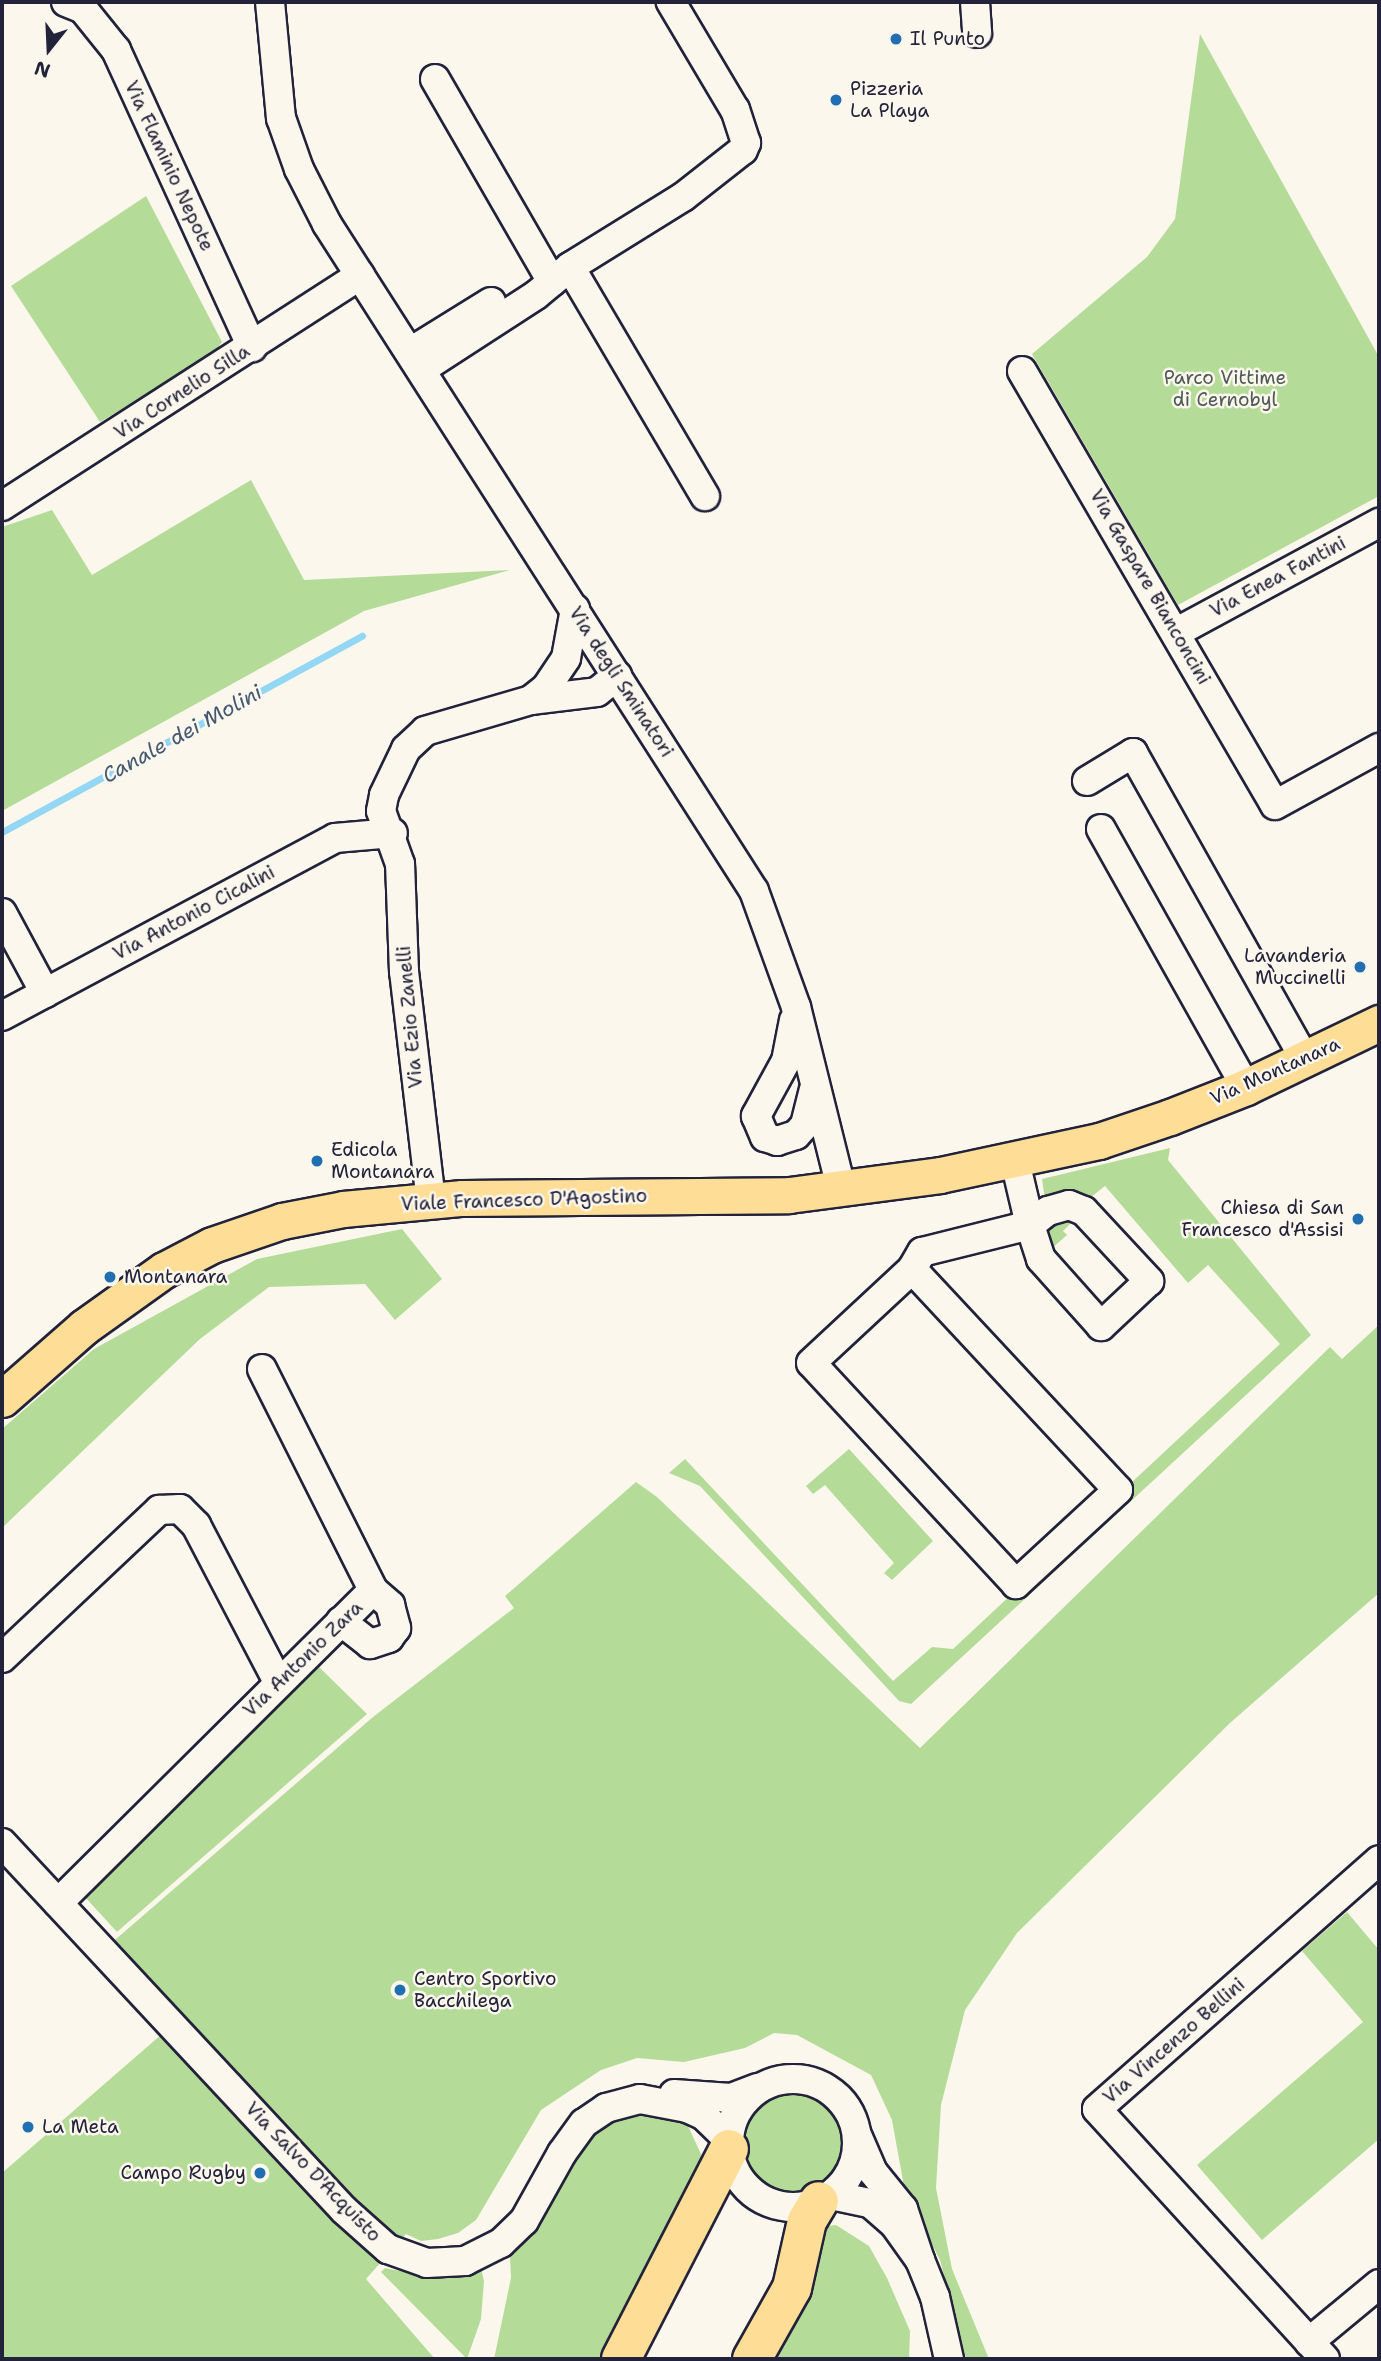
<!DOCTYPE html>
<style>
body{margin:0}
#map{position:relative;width:1381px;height:2361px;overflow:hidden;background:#fbf7ec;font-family:"Shantell Sans",sans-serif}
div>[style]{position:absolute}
.green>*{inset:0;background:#b4dc98}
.round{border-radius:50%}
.stream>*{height:7px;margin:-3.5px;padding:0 3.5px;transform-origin:3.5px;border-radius:3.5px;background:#93d7f5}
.roads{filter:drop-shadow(2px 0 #22223b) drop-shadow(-2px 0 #22223b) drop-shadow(0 2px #22223b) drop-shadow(0 -2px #22223b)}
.minor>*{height:28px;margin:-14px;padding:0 14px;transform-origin:14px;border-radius:14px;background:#fbf7ec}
.minor>.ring{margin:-14px;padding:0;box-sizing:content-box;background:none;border:28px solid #fbf7ec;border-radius:50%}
.major>*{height:35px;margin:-17.5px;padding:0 17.5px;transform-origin:17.5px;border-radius:17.5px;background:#fedd96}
.highway>*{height:38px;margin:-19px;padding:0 19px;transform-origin:19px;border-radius:19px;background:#fedd96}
.dots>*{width:19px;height:19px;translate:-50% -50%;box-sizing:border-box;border:4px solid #fbf7ec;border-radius:50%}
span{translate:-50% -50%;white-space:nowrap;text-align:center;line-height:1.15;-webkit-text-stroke:5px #fbf7ec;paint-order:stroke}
.poi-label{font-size:19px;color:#22223b}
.left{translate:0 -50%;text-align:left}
.right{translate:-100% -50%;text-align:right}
.street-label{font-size:19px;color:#22223b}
.park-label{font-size:19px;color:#4e5a57}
.water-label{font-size:21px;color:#445873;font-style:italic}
.frame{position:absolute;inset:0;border:4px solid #22223b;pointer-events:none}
.north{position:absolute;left:14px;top:14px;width:70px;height:70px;-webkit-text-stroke:5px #fbf7ec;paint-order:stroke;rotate:198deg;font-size:19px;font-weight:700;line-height:28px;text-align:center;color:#22223b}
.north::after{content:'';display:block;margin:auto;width:24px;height:32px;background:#22223b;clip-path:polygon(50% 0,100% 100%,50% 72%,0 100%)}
</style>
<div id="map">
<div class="green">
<i style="clip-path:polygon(1200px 34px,1379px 357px,1379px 496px,1178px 605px,1032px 354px,1147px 257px,1175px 219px)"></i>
<i style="clip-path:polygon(146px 196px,222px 342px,212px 355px,100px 422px,11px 286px)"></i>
<i style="clip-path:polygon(251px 480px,304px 580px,510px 570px,364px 611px,2px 811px,2px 527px,52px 510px,92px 575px)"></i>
<i style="clip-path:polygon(1170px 1148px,1168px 1160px,1311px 1335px,911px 1704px,899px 1701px,700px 1486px,669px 1473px,685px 1459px,893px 1681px,932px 1647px,953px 1649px,1280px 1344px,1208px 1265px,1188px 1283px,1105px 1186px,1086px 1201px,1045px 1200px,1042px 1179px)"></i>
<i style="clip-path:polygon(1075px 1219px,1063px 1231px,1067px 1235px,1050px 1250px,1049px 1227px)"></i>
<i style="clip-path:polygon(402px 1229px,442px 1279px,395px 1320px,365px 1284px,269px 1287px,200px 1339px,2px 1528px,2px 1429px,94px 1349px,257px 1259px)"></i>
<i style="clip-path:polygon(1379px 1325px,1379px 1593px,1230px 1723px,1017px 1933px,965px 2010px,941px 2105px,936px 2188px,952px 2269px,989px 2359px,966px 2359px,940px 2260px,905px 2192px,892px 2120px,871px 2075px,797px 2035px,774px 2033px,745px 2048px,684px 2062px,637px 2058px,601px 2070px,541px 2110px,476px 2220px,458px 2233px,438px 2239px,421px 2241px,406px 2234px,366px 2279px,435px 2359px,2px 2359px,2px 2173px,170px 2027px,101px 1952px,373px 1717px,514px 1608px,505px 1596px,636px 1482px,657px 1497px,920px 1748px,1330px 1347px,1342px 1359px)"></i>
<i style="clip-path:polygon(849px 1449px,933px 1541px,892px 1580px,884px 1573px,894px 1563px,825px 1485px,813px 1494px,806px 1486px)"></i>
<i style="clip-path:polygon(319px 1667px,367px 1714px,117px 1932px,84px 1896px)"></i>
<i style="clip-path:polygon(1347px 1912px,1379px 1950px,1379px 2139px,1262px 2240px,1197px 2165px,1363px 2022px,1302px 1951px)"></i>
<i class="round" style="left:745px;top:2094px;width:98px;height:98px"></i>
<i style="clip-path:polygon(616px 2106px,683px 2115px,717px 2189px,608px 2359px,494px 2359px,511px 2278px,509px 2235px)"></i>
<i style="clip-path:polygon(836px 2225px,869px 2246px,887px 2278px,910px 2331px,909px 2359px,757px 2359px,805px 2229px)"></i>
<i style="clip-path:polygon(479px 2260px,484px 2281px,481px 2319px,467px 2359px,381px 2272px,385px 2268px,420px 2275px)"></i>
</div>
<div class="stream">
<i style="left:2px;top:832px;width:410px;rotate:-28.6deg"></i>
</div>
<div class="roads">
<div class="minor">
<i style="left:66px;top:2px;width:18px;rotate:22deg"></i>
<i style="left:83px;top:9px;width:53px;rotate:51.2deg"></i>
<i style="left:116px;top:50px;width:327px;rotate:65.4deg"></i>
<i style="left:270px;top:2px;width:117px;rotate:84.6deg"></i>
<i style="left:281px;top:118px;width:54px;rotate:70.6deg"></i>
<i style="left:299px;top:169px;width:62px;rotate:63deg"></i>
<i style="left:327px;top:224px;width:792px;rotate:57.37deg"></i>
<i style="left:754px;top:891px;width:123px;rotate:70.1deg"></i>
<i style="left:796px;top:1007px;width:190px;rotate:76deg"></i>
<i style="left:975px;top:2px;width:31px;rotate:86deg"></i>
<i style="left:435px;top:79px;width:234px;rotate:60deg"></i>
<i style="left:570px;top:267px;width:266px;rotate:59.5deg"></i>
<i style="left:412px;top:351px;width:93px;rotate:-31.8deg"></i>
<i style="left:422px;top:369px;width:136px;rotate:-33deg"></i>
<i style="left:536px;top:295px;width:44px;rotate:-39.5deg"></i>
<i style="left:570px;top:267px;width:133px;rotate:-31.8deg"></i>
<i style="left:683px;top:197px;width:76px;rotate:-38.1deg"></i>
<i style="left:743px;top:150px;width:8px;rotate:-67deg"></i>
<i style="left:746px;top:143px;width:35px;rotate:-108deg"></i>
<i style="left:735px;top:110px;width:126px;rotate:-120.7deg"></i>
<i style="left:1022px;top:371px;width:502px;rotate:59.76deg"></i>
<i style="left:1275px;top:805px;width:119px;rotate:-28.7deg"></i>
<i style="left:2px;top:506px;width:426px;rotate:-32.8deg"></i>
<i style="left:1177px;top:632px;width:230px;rotate:-28.4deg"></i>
<i style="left:531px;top:700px;width:19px;rotate:-39deg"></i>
<i style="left:546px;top:688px;width:36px;rotate:-56deg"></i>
<i style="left:566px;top:658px;width:50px;rotate:-79.6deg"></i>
<i style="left:1087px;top:781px;width:54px;rotate:-31.3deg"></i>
<i style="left:1133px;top:753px;width:352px;rotate:60.7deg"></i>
<i style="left:1101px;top:829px;width:296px;rotate:60.7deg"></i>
<i style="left:2px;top:913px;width:91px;rotate:61.7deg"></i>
<i style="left:2px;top:1016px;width:378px;rotate:-28.1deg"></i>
<i style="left:335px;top:838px;width:58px;rotate:-4.9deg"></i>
<i style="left:794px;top:1020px;width:42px;rotate:101deg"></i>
<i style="left:786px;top:1061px;width:63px;rotate:118.6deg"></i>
<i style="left:756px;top:1116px;width:23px;rotate:67deg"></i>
<i style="left:765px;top:1137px;width:13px;rotate:18deg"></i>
<i style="left:777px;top:1141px;width:20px;rotate:-18deg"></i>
<i style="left:796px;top:1135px;width:13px;rotate:-48deg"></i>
<i style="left:805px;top:1125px;width:36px;rotate:-76deg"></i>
<i style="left:431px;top:1201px;width:231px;rotate:-96.7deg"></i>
<i style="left:404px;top:972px;width:108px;rotate:-92.1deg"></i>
<i style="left:400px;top:864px;width:56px;rotate:-109.7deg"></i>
<i style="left:381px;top:811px;width:16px;rotate:-79deg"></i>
<i style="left:384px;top:795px;width:51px;rotate:-64.4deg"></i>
<i style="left:406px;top:749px;width:26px;rotate:-43deg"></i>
<i style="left:425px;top:731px;width:110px;rotate:-16.3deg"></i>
<i style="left:531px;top:700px;width:66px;rotate:-6.9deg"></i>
<i style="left:597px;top:692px;width:26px;rotate:-39deg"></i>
<i style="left:1069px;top:1205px;width:16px;rotate:22deg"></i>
<i style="left:1084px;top:1211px;width:96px;rotate:47.1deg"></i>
<i style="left:1149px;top:1281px;width:66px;rotate:136.8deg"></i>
<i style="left:1101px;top:1326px;width:90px;rotate:-131.8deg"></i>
<i style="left:1041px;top:1259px;width:36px;rotate:-108deg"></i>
<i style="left:1030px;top:1225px;width:23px;rotate:-38deg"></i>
<i style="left:1048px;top:1211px;width:22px;rotate:-16deg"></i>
<i style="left:912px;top:1269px;width:302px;rotate:47deg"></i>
<i style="left:1118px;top:1490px;width:139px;rotate:137.3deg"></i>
<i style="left:1016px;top:1584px;width:301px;rotate:-132.8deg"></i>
<i style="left:811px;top:1363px;width:138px;rotate:-42.9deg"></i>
<i style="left:912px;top:1269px;width:20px;rotate:-60deg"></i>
<i style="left:922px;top:1252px;width:111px;rotate:-14deg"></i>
<i style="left:1030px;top:1225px;width:66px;rotate:-103.2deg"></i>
<i style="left:262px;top:1369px;width:247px;rotate:63.3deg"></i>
<i style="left:373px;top:1590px;width:23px;rotate:41deg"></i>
<i style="left:390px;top:1605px;width:24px;rotate:75deg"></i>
<i style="left:396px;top:1628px;width:12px;rotate:125deg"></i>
<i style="left:389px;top:1638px;width:20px;rotate:162deg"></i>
<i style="left:370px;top:1644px;width:37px;rotate:-142deg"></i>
<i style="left:2px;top:1658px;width:216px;rotate:-43.3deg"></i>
<i style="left:159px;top:1510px;width:21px;rotate:-3deg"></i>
<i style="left:180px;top:1509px;width:23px;rotate:45deg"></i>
<i style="left:196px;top:1525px;width:177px;rotate:62.4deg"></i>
<i style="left:2px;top:1843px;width:502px;rotate:47.02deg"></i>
<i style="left:344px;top:2210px;width:59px;rotate:41.6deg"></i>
<i style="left:388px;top:2249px;width:41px;rotate:19.7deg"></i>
<i style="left:427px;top:2263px;width:38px;rotate:-3deg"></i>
<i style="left:465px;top:2261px;width:40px;rotate:-26.6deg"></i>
<i style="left:501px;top:2243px;width:32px;rotate:-44deg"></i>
<i style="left:524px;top:2221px;width:78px;rotate:-60.8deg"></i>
<i style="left:562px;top:2153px;width:37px;rotate:-54deg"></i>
<i style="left:584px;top:2123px;width:27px;rotate:-34deg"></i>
<i style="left:606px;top:2108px;width:35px;rotate:-15deg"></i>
<i style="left:640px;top:2099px;width:48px;rotate:10.8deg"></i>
<i style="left:687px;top:2108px;width:17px;rotate:24deg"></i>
<i style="left:703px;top:2115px;width:36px;rotate:44deg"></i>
<i style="left:58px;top:1903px;width:444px;rotate:-44.8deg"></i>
<i class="ring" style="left:729px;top:2079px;width:100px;height:100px"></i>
<i style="left:674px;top:2094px;width:57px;rotate:4deg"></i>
<i style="left:731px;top:2098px;width:28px;rotate:-21deg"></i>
<i style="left:831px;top:2195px;width:40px;rotate:12deg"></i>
<i style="left:870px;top:2203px;width:33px;rotate:41deg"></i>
<i style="left:895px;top:2225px;width:43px;rotate:54.5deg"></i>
<i style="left:920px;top:2260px;width:54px;rotate:-108.4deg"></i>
<i style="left:903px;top:2209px;width:48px;rotate:-129deg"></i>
<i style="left:873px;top:2172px;width:40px;rotate:-113.4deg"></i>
<i style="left:920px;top:2260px;width:40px;rotate:68deg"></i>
<i style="left:935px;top:2297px;width:64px;rotate:77.3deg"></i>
<i style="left:1309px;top:2342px;width:91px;rotate:-39.6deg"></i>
<i style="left:1325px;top:2359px;width:338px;rotate:-132.4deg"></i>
<i style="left:1097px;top:2109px;width:376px;rotate:-41.4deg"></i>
</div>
<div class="major">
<i style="left:2px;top:1399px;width:109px;rotate:-41.3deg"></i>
<i style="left:84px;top:1327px;width:98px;rotate:-35.5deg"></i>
<i style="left:164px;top:1270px;width:54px;rotate:-27.5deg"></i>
<i style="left:212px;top:1245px;width:74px;rotate:-18.9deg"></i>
<i style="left:282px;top:1221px;width:62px;rotate:-11.1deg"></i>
<i style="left:343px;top:1209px;width:120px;rotate:-5.3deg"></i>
<i style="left:462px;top:1198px;width:327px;rotate:-0.5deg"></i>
<i style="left:789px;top:1195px;width:152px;rotate:-7.5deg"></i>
<i style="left:940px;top:1175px;width:163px;rotate:-12.1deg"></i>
<i style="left:1099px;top:1141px;width:75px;rotate:-18.7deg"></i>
<i style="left:1170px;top:1117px;width:82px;rotate:-21.5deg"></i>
<i style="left:1246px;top:1087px;width:148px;rotate:-25.7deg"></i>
</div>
<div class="highway">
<i style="left:621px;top:2359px;width:236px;rotate:-62.8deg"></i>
<i style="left:752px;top:2359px;width:81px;rotate:-60.6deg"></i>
<i style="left:792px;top:2288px;width:69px;rotate:-77.4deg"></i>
<i style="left:807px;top:2221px;width:23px;rotate:-59deg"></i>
</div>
</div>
<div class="dots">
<i style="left:896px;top:39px;background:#1f6fb2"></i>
<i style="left:836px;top:100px;background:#1f6fb2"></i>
<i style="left:1360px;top:967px;background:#1f6fb2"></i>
<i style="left:317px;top:1161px;background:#1f6fb2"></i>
<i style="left:1358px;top:1219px;background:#1f6fb2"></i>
<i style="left:110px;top:1277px;background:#1f6fb2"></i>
<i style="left:400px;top:1990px;background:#1f6fb2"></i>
<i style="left:28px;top:2127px;background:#1f6fb2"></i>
<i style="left:260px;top:2173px;background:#1f6fb2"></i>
</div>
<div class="poi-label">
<span class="left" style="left:910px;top:39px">Il Punto</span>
<span class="left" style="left:850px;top:100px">Pizzeria<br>La Playa</span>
<span class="right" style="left:1346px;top:967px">Lavanderia<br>Muccinelli</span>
<span class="left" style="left:331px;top:1161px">Edicola<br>Montanara</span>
<span class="right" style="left:1344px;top:1219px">Chiesa di San<br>Francesco d'Assisi</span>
<span class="left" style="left:124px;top:1277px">Montanara</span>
<span class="left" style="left:414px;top:1990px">Centro Sportivo<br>Bacchilega</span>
<span class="left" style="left:42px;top:2127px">La Meta</span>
<span class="right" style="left:246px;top:2173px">Campo Rugby</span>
</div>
<div class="street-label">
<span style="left:169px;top:166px;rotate:65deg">Via Flaminio Nepote</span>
<span style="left:182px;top:392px;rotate:-33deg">Via Cornelio Silla</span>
<span style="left:1278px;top:577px;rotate:-28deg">Via Enea Fantini</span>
<span style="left:1150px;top:587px;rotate:60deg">Via Gaspare Bianconcini</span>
<span style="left:621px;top:682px;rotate:57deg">Via degli Sminatori</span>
<span style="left:194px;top:913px;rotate:-28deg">Via Antonio Cicalini</span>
<span style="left:410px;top:1017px;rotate:-95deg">Via Ezio Zanelli</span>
<span style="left:1275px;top:1071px;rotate:-24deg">Via Montanara</span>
<span style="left:524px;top:1200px;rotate:-2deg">Viale Francesco D'Agostino</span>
<span style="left:303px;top:1659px;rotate:-44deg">Via Antonio Zara</span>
<span style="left:1174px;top:2041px;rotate:-41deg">Via Vincenzo Bellini</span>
<span style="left:313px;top:2172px;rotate:46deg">Via Salvo D'Acquisto</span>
</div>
<div class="park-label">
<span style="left:1225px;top:389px">Parco Vittime<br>di Cernobyl</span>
</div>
<div class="water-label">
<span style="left:182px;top:734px;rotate:-29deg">Canale dei Molini</span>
</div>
<div class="frame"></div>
<div class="north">N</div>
</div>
